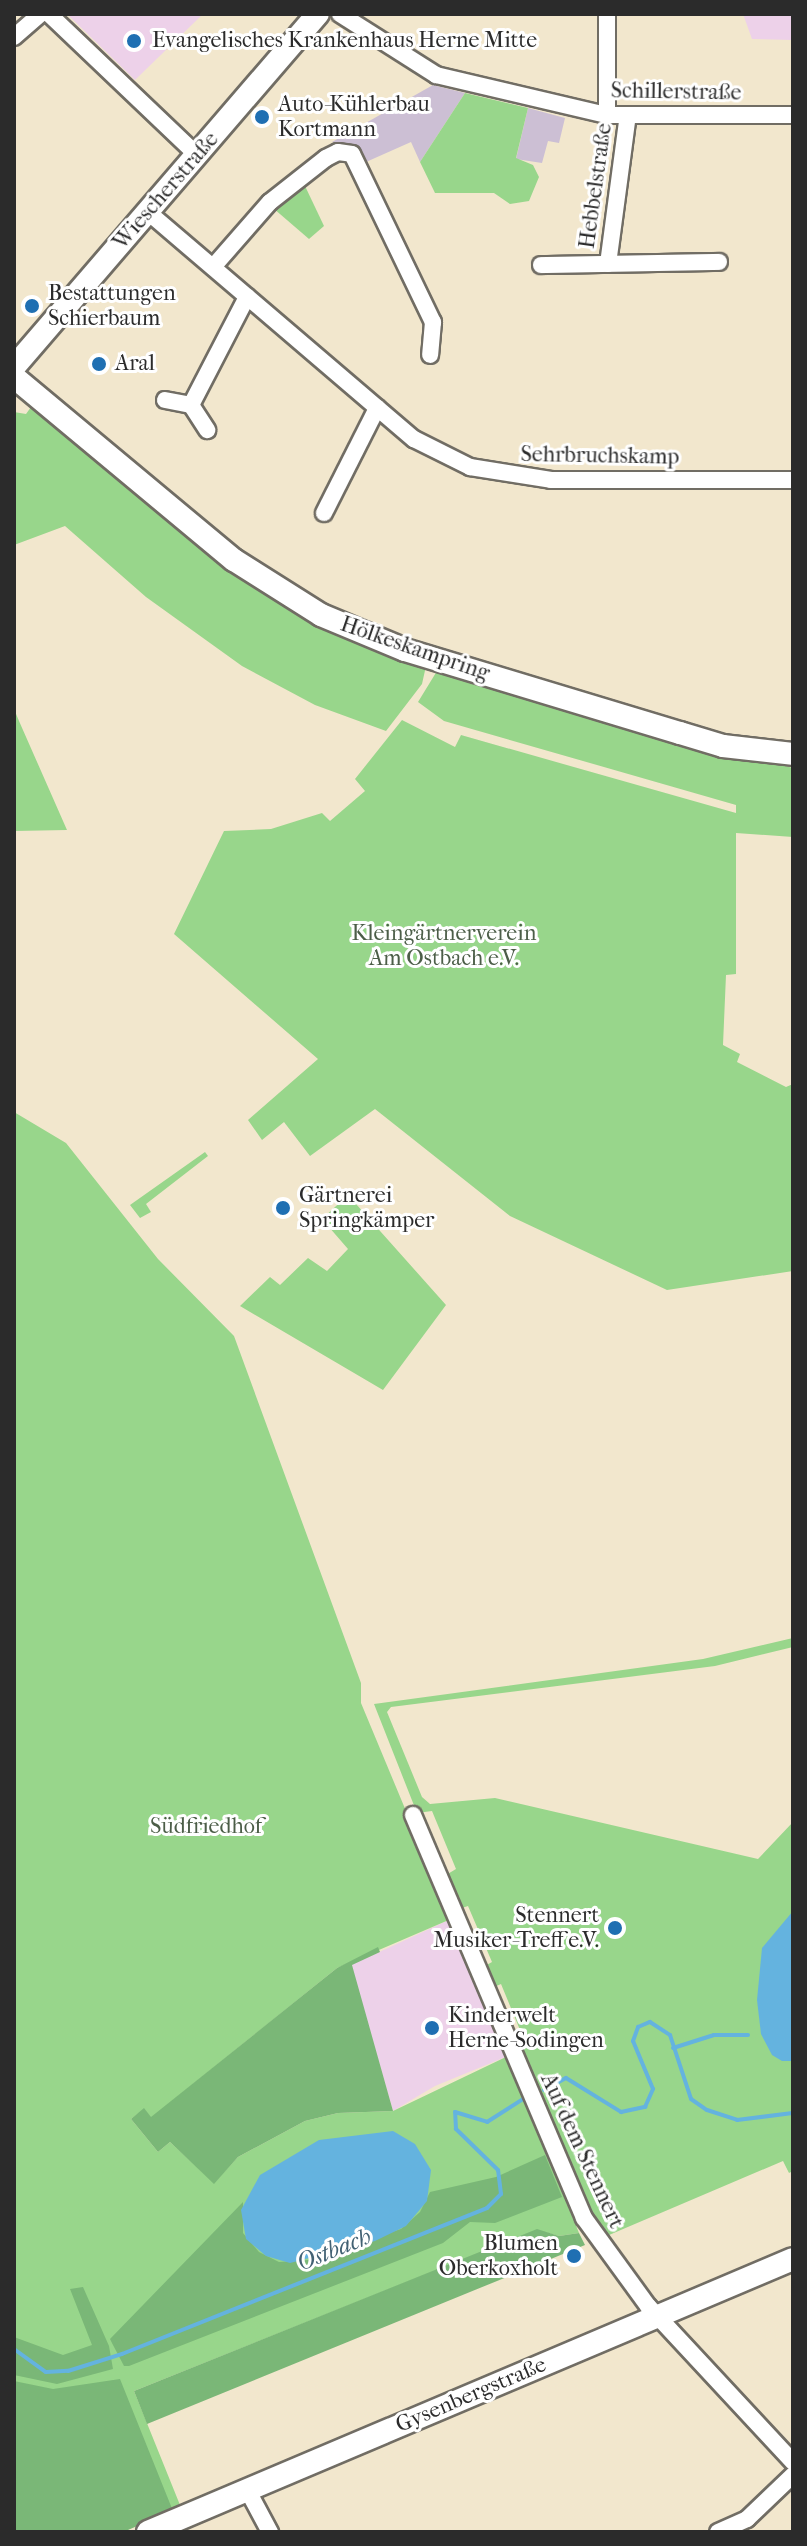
<!DOCTYPE html>
<meta charset="utf-8">
<style>
body{margin:0}
#map{position:relative;width:807px;height:2546px;overflow:hidden;background:#f2e7cd;font-family:"IM FELL French Canon",serif}
div>[style]{position:absolute}
.built>*{inset:0;background:#edd1e9}
.industrial>*{inset:0;background:#ccbfd4}
.green>*{inset:0;background:#98d68b}
.forest>*{inset:0;background:#7ab777}
.water>*{inset:0;background:#64b3df}
.stream>*{height:4px;margin:-2px;padding:0 2px;transform-origin:2px;border-radius:2px;background:#64b3df}
.roads{filter:drop-shadow(2px 0 #716d64) drop-shadow(-2px 0 #716d64) drop-shadow(0 2px #716d64) drop-shadow(0 -2px #716d64)}
.street>*{height:16px;margin:-8px;padding:0 8px;transform-origin:8px;border-radius:8px;background:#fff}
.secondary>*{height:22px;margin:-11px;padding:0 11px;transform-origin:11px;border-radius:11px;background:#fff}
.dots>*{width:22px;height:22px;translate:-50% -50%;box-sizing:border-box;border:4px solid #fff;border-radius:50%}
span{translate:-50% -50%;white-space:nowrap;text-align:center;line-height:1.15;-webkit-text-stroke:6px #fff;paint-order:stroke}
.poi-label{font-size:22px;color:#2b2b2b}
.left{translate:0 -50%;text-align:left}
.right{translate:-100% -50%;text-align:right}
.street-label{font-size:22px;color:#2b2b2b}
.park-label{font-size:22px;color:#4c5e48}
.water-label{font-size:24px;color:#426173;font-style:italic}
.frame{position:absolute;inset:0;border:16px solid #2b2b2b;pointer-events:none}
</style>
<div id="map">
<div class="built">
<i style="clip-path:polygon(67px 14px,203px 14px,135px 80px)"></i>
<i style="clip-path:polygon(743px 14px,793px 14px,793px 40px,752px 39px)"></i>
<i style="clip-path:polygon(451px 1919px,508px 2056px,435px 2086px,393px 2111px,351px 1965px)"></i>
</div>
<div class="industrial">
<i style="clip-path:polygon(433px 85px,465px 93px,420px 162px,411px 142px,366px 162px,362px 153px,332px 142px)"></i>
<i style="clip-path:polygon(528px 108px,565px 118px,559px 143px,548px 141px,542px 163px,516px 159px)"></i>
</div>
<div class="green">
<i style="clip-path:polygon(465px 93px,528px 108px,516px 158px,533px 165px,539px 177px,529px 201px,510px 204px,494px 193px,435px 193px,420px 162px)"></i>
<i style="clip-path:polygon(305px 186px,324px 226px,309px 239px,273px 208px)"></i>
<i style="clip-path:polygon(31px 407px,259px 589px,296px 611px,426px 666px,422px 684px,386px 731px,315px 705px,242px 666px,146px 597px,65px 526px,14px 545px,14px 412px,26px 414px)"></i>
<i style="clip-path:polygon(437px 671px,793px 768px,793px 837px,736px 833px,736px 974px,726px 975px,723px 1045px,740px 1054px,737px 1062px,786px 1087px,793px 1084px,793px 1271px,667px 1290px,510px 1216px,375px 1109px,310px 1156px,284px 1122px,262px 1140px,248px 1120px,318px 1059px,174px 934px,224px 831px,271px 829px,322px 813px,330px 821px,365px 791px,355px 779px,402px 720px,455px 747px,461px 735px,736px 813px,736px 805px,444px 721px,418px 702px)"></i>
<i style="clip-path:polygon(14px 709px,19px 721px,67px 830px,14px 831px)"></i>
<i style="clip-path:polygon(14px 1112px,66px 1143px,158px 1259px,234px 1336px,361px 1683px,361px 1703px,451px 1919px,337px 1968px,151px 2118px,144px 2109px,131px 2119px,158px 2152px,170px 2142px,214px 2183px,238px 2157px,305px 2121px,338px 2113px,393px 2111px,508px 2056px,579px 2233px,559px 2236px,537px 2230px,134px 2391px,180px 2505px,123px 2532px,14px 2532px)"></i>
<i style="clip-path:polygon(205px 1152px,208px 1156px,146px 1204px,151px 1212px,140px 1218px,130px 1205px)"></i>
<i style="clip-path:polygon(348px 1195px,446px 1305px,383px 1390px,240px 1306px,270px 1277px,280px 1285px,308px 1258px,327px 1271px,348px 1249px,322px 1219px)"></i>
<i style="clip-path:polygon(793px 1638px,793px 1647px,715px 1666px,391px 1707px,387px 1712px,422px 1797px,430px 1804px,495px 1798px,758px 1859px,793px 1822px,793px 2171px,789px 2173px,783px 2161px,602px 2238px,516px 2046px,525px 2042px,501px 1984px,492px 1988px,483px 1967px,492px 1962px,468px 1906px,459px 1909px,446px 1875px,456px 1869px,432px 1811px,417px 1813px,374px 1704px,703px 1659px)"></i>
</div>
<div class="forest">
<i style="clip-path:polygon(378px 1947px,380px 1952px,352px 1965px,393px 2111px,338px 2113px,305px 2121px,238px 2157px,214px 2184px,170px 2142px,158px 2152px,131px 2119px,144px 2108px,151px 2117px,337px 1968px)"></i>
<i style="clip-path:polygon(545px 2155px,562px 2197px,495px 2223px,470px 2222px,443px 2243px,129px 2366px,124px 2366px,113px 2345px,110px 2339px,243px 2202px,243px 2233px,259px 2252px,279px 2262px,308px 2260px,401px 2229px,420px 2212px,430px 2192px,496px 2177px)"></i>
<i style="clip-path:polygon(537px 2229px,559px 2236px,579px 2233px,585px 2245px,147px 2424px,134px 2391px)"></i>
<i style="clip-path:polygon(83px 2287px,109px 2346px,113px 2369px,57px 2384px,14px 2375px,14px 2337px,63px 2355px,92px 2345px,70px 2289px)"></i>
<i style="clip-path:polygon(120px 2379px,173px 2511px,123px 2532px,14px 2532px,14px 2381px,53px 2389px)"></i>
</div>
<div class="water">
<i style="clip-path:polygon(793px 1911px,793px 2061px,782px 2061px,772px 2055px,761px 2034px,757px 2000px,762px 1948px)"></i>
<i style="clip-path:polygon(393px 2131px,415px 2144px,431px 2170px,427px 2201px,406px 2226px,375px 2241px,290px 2263px,266px 2256px,246px 2239px,241px 2210px,260px 2175px,319px 2140px)"></i>
</div>
<div class="stream">
<i style="left:673px;top:2048px;width:43px;rotate:-17.6deg"></i>
<i style="left:714px;top:2035px;width:34px"></i>
<i style="left:544px;top:2090px;width:25px;rotate:-29deg"></i>
<i style="left:566px;top:2078px;width:65px;rotate:31.7deg"></i>
<i style="left:621px;top:2112px;width:25px;rotate:-12deg"></i>
<i style="left:645px;top:2107px;width:20px;rotate:-66deg"></i>
<i style="left:653px;top:2089px;width:52px;rotate:-112.6deg"></i>
<i style="left:633px;top:2041px;width:15px;rotate:-70deg"></i>
<i style="left:638px;top:2027px;width:13px;rotate:-23deg"></i>
<i style="left:650px;top:2022px;width:24px;rotate:33deg"></i>
<i style="left:670px;top:2035px;width:67px;rotate:71.8deg"></i>
<i style="left:691px;top:2099px;width:19px;rotate:35deg"></i>
<i style="left:707px;top:2110px;width:32px;rotate:18deg"></i>
<i style="left:737px;top:2120px;width:56px;rotate:-7.1deg"></i>
<i style="left:14px;top:2349px;width:39px;rotate:36deg"></i>
<i style="left:46px;top:2372px;width:22px;rotate:-3deg"></i>
<i style="left:68px;top:2371px;width:57px;rotate:-17.5deg"></i>
<i style="left:122px;top:2354px;width:393px;rotate:-21.8deg"></i>
<i style="left:487px;top:2208px;width:20px;rotate:-45deg"></i>
<i style="left:501px;top:2194px;width:24px;rotate:-97deg"></i>
<i style="left:498px;top:2170px;width:59px;rotate:-135.7deg"></i>
<i style="left:456px;top:2129px;width:17px;rotate:-93deg"></i>
<i style="left:455px;top:2112px;width:34px;rotate:17deg"></i>
<i style="left:487px;top:2122px;width:43px;rotate:-32.6deg"></i>
</div>
<div class="roads">
<div class="street">
<i style="left:49px;top:14px;width:204px;rotate:43.6deg"></i>
<i style="left:340px;top:14px;width:114px;rotate:32.4deg"></i>
<i style="left:436px;top:75px;width:176px;rotate:13.2deg"></i>
<i style="left:607px;top:115px;width:186px"></i>
<i style="left:14px;top:37px;width:35px;rotate:-41deg"></i>
<i style="left:607px;top:115px;width:101px;rotate:-90deg"></i>
<i style="left:148px;top:212px;width:350px;rotate:40.5deg"></i>
<i style="left:414px;top:439px;width:63px;rotate:26.6deg"></i>
<i style="left:470px;top:467px;width:82px;rotate:9.1deg"></i>
<i style="left:551px;top:480px;width:242px"></i>
<i style="left:608px;top:264px;width:150px;rotate:-82.4deg"></i>
<i style="left:541px;top:265px;width:178px;rotate:-1deg"></i>
<i style="left:213px;top:267px;width:86px;rotate:-48.8deg"></i>
<i style="left:270px;top:202px;width:71px;rotate:-38.2deg"></i>
<i style="left:326px;top:158px;width:13px;rotate:-27deg"></i>
<i style="left:338px;top:152px;width:14px;rotate:8deg"></i>
<i style="left:352px;top:154px;width:187px;rotate:64.3deg"></i>
<i style="left:433px;top:322px;width:33px;rotate:95deg"></i>
<i style="left:165px;top:400px;width:26px;rotate:11deg"></i>
<i style="left:191px;top:405px;width:122px;rotate:-62.6deg"></i>
<i style="left:191px;top:405px;width:30px;rotate:57deg"></i>
<i style="left:324px;top:513px;width:118px;rotate:-63.2deg"></i>
<i style="left:413px;top:1815px;width:438px;rotate:67deg"></i>
<i style="left:584px;top:2218px;width:109px;rotate:54deg"></i>
<i style="left:648px;top:2306px;width:213px;rotate:47.1deg"></i>
<i style="left:248px;top:2491px;width:47px;rotate:61.8deg"></i>
<i style="left:718px;top:2532px;width:32px;rotate:-24deg"></i>
<i style="left:747px;top:2519px;width:64px;rotate:-43.7deg"></i>
</div>
<div class="secondary">
<i style="left:14px;top:367px;width:466px;rotate:-49.3deg"></i>
<i style="left:14px;top:377px;width:286px;rotate:39.8deg"></i>
<i style="left:234px;top:560px;width:103px;rotate:32.3deg"></i>
<i style="left:321px;top:615px;width:91px;rotate:22.6deg"></i>
<i style="left:405px;top:650px;width:287px;rotate:16.8deg"></i>
<i style="left:680px;top:733px;width:45px;rotate:16.8deg"></i>
<i style="left:723px;top:746px;width:70px;rotate:6.5deg"></i>
<i style="left:148px;top:2532px;width:700px;rotate:-22.94deg"></i>
</div>
</div>
<div class="dots">
<i style="left:134px;top:41px;background:#1f6fb2"></i>
<i style="left:262px;top:117px;background:#1f6fb2"></i>
<i style="left:32px;top:306px;background:#1f6fb2"></i>
<i style="left:99px;top:364px;background:#1f6fb2"></i>
<i style="left:283px;top:1208px;background:#1f6fb2"></i>
<i style="left:615px;top:1928px;background:#1f6fb2"></i>
<i style="left:432px;top:2028px;background:#1f6fb2"></i>
<i style="left:574px;top:2256px;background:#1f6fb2"></i>
</div>
<div class="poi-label">
<span class="left" style="left:152px;top:41px">Evangelisches Krankenhaus Herne Mitte</span>
<span class="left" style="left:278px;top:117px">Auto-Kühlerbau<br>Kortmann</span>
<span class="left" style="left:48px;top:306px">Bestattungen<br>Schierbaum</span>
<span class="left" style="left:115px;top:364px">Aral</span>
<span class="left" style="left:299px;top:1208px">Gärtnerei<br>Springkämper</span>
<span class="right" style="left:599px;top:1928px">Stennert<br>Musiker-Treff e.V.</span>
<span class="left" style="left:448px;top:2028px">Kinderwelt<br>Herne-Sodingen</span>
<span class="right" style="left:558px;top:2256px">Blumen<br>Oberkoxholt</span>
</div>
<div class="street-label">
<span style="left:676px;top:92px;rotate:1deg">Schillerstraße</span>
<span style="left:596px;top:186px;rotate:-82deg">Hebbelstraße</span>
<span style="left:166px;top:191px;rotate:-49deg">Wiescherstraße</span>
<span style="left:600px;top:456px;rotate:1deg">Sehrbruchskamp</span>
<span style="left:415px;top:649px;rotate:19deg">Hölkeskampring</span>
<span style="left:582px;top:2151px;rotate:65deg">Auf dem Stennert</span>
<span style="left:471px;top:2395px;rotate:-23deg">Gysenbergstraße</span>
</div>
<div class="park-label">
<span style="left:444px;top:946px">Kleingärtnerverein<br>Am Ostbach e.V.</span>
<span style="left:206px;top:1827px">Südfriedhof</span>
</div>
<div class="water-label">
<span style="left:334px;top:2250px;rotate:-22deg">Ostbach</span>
</div>
<div class="frame"></div>
</div>
